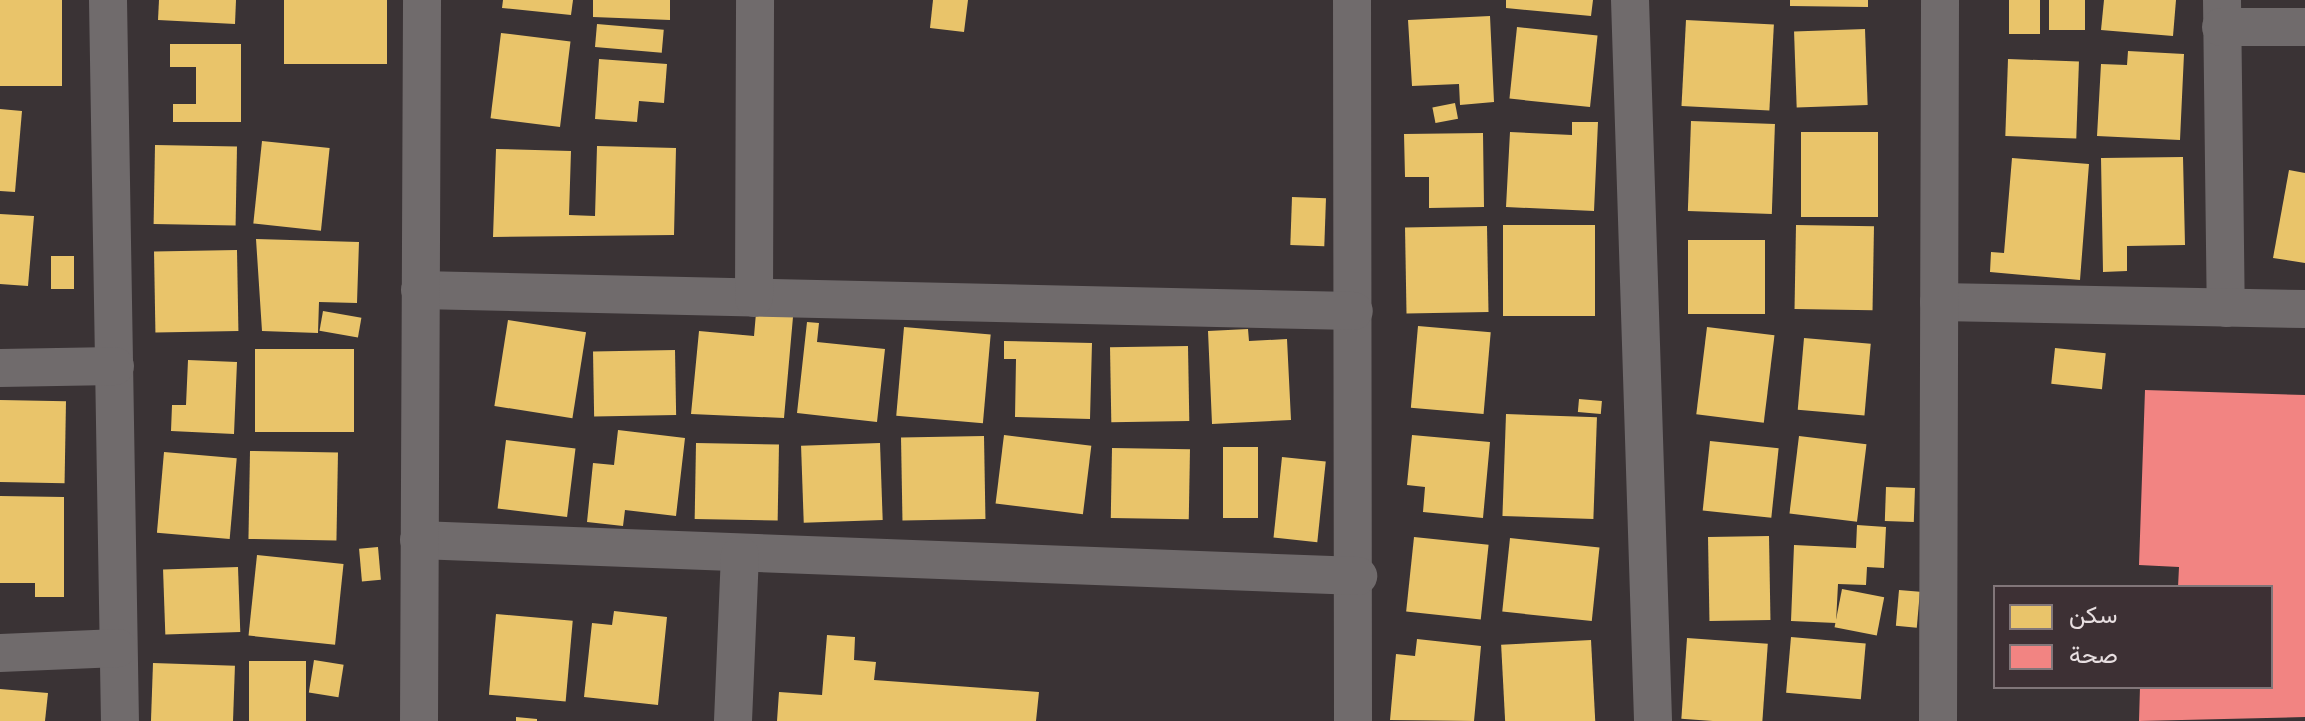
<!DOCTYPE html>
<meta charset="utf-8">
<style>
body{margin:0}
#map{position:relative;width:2305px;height:721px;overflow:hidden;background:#3a3335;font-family:"Source Sans 3",Vazirmatn,sans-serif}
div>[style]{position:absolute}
.homes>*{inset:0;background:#e9c46a;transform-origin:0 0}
.health>*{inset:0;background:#f28482}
.street>*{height:38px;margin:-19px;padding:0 19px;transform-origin:19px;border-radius:19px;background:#706b6c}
span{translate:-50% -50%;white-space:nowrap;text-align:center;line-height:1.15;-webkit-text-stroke:8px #3d3034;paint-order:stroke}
.legend{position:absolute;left:1993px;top:585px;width:280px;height:104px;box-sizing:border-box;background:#3d3034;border:2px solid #817679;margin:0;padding:10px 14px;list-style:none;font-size:24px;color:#e8dfe1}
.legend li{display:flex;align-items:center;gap:16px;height:40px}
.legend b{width:40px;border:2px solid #817679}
</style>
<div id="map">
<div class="homes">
<i style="left:0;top:0;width:62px;height:86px"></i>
<i style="clip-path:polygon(159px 0,236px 0,235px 24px,158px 20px)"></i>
<i style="left:284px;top:0;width:103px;height:64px"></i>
<i style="clip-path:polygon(503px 0,573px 0,571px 15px,502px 8px)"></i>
<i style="clip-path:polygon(593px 0,670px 0,670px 20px,593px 17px)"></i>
<i style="clip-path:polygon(933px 0,968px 0,964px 32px,930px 28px)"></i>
<i style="clip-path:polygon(1506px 0,1593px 0,1591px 16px,1506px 8px)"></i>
<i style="clip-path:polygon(1790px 0,1868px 0,1868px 7px,1790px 6px)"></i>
<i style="left:2009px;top:0;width:31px;height:34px"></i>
<i style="left:2049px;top:0;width:36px;height:30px"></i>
<i style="clip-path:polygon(2104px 0,2176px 0,2173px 36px,2101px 30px)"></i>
<i style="clip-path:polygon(1490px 16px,1494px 102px,1460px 105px,1459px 84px,1412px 86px,1408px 20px)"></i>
<i style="left:1686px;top:20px;width:88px;height:86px;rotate:3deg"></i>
<i style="left:597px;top:24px;width:67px;height:23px;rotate:5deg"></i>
<i style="left:1517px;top:27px;width:81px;height:72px;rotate:6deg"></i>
<i style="left:1865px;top:29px;width:76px;height:71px;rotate:88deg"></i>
<i style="left:501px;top:33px;width:70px;height:86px;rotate:7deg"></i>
<i style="clip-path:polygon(170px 44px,241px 44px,241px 122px,173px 122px,173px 104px,196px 104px,196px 67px,170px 67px)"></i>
<i style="clip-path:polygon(2128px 51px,2184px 54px,2180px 140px,2097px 136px,2101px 64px,2127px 65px)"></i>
<i style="clip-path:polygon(599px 59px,667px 64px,664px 103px,639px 101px,637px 122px,595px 119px)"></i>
<i style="left:2008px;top:59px;width:71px;height:77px;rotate:2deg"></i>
<i style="left:1455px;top:103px;width:16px;height:23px;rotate:79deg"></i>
<i style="clip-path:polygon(0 109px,22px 111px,15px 192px,0 191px)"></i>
<i style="left:1691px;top:121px;width:84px;height:90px;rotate:2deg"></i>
<i style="clip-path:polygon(1572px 122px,1598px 122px,1594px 211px,1506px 207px,1510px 132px,1572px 135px)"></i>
<i style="left:1801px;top:132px;width:77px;height:85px"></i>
<i style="clip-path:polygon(1483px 133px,1484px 207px,1429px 208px,1429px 177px,1405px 177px,1404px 134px)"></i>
<i style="left:262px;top:141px;width:68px;height:83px;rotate:6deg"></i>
<i style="left:155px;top:145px;width:82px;height:79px;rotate:1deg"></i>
<i style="clip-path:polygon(597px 146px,676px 148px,674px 235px,493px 237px,496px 149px,571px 151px,569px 215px,595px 216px)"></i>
<i style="clip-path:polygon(2183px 157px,2185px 245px,2127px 246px,2127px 271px,2103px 272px,2101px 158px)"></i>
<i style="clip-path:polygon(2012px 158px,2089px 164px,2080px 280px,1990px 272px,1991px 252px,2004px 253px)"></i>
<i style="clip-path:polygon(2289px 170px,2305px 173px,2305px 263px,2273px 258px)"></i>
<i style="left:1292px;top:197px;width:34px;height:48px;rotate:2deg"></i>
<i style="clip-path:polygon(0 214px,34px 216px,28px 286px,0 284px)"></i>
<i style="left:1595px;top:225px;width:91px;height:92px;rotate:90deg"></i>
<i style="left:1796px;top:225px;width:78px;height:84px;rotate:1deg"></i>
<i style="left:1487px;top:226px;width:86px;height:82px;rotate:89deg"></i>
<i style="clip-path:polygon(256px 239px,359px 242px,357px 303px,319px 302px,318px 333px,262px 331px)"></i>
<i style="left:1688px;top:240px;width:77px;height:74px"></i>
<i style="left:237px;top:250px;width:81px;height:83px;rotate:89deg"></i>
<i style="left:51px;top:256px;width:23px;height:33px"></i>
<i style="left:323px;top:311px;width:39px;height:20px;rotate:10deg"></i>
<i style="clip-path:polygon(756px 313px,793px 317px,784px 418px,691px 414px,699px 331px,754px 336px)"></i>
<i style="left:508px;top:320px;width:79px;height:87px;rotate:9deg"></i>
<i style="clip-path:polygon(807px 322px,819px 323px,817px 342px,885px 349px,877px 422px,797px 413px)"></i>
<i style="left:1418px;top:326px;width:73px;height:82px;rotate:5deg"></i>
<i style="left:904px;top:327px;width:87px;height:89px;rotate:5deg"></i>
<i style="left:1707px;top:327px;width:68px;height:88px;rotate:7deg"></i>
<i style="clip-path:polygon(1248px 329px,1249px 341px,1287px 339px,1291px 420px,1212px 424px,1208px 331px)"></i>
<i style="left:1804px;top:338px;width:67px;height:72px;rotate:5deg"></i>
<i style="clip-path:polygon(1004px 341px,1092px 343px,1090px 419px,1015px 417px,1016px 359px,1004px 359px)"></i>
<i style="left:1188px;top:346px;width:75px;height:78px;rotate:89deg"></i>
<i style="left:2055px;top:348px;width:51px;height:36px;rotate:6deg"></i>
<i style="left:255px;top:349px;width:99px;height:83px"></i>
<i style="left:675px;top:350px;width:65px;height:82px;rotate:89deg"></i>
<i style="clip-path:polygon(188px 360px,237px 362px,234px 434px,171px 431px,172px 405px,186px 405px)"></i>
<i style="left:1579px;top:399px;width:23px;height:13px;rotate:5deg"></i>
<i style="left:0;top:400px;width:66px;height:82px;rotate:1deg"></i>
<i style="left:1506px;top:414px;width:91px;height:102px;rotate:2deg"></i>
<i style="clip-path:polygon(618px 430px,685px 438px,676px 516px,625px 510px,623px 526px,587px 522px,593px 463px,614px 465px)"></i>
<i style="left:1004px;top:435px;width:88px;height:69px;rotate:7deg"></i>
<i style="clip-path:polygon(1412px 435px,1490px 442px,1483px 518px,1423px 512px,1425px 487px,1407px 485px)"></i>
<i style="left:984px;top:436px;width:83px;height:83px;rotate:89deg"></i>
<i style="left:1799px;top:436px;width:68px;height:78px;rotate:7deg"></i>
<i style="left:506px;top:440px;width:70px;height:69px;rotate:7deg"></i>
<i style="left:1710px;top:441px;width:69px;height:70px;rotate:6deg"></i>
<i style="left:696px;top:443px;width:83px;height:76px;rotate:1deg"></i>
<i style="left:880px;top:443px;width:77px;height:79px;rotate:88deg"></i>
<i style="left:1223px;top:447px;width:35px;height:71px"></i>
<i style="left:1112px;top:448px;width:78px;height:70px;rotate:1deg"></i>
<i style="left:250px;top:451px;width:88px;height:88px;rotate:1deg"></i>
<i style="left:164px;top:452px;width:73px;height:81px;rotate:5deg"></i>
<i style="left:1282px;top:457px;width:44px;height:81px;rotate:6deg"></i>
<i style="left:1886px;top:487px;width:29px;height:34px;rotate:2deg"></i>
<i style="clip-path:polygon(0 496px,64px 497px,64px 597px,35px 597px,35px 583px,0 583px)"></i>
<i style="clip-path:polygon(1857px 525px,1886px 527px,1884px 568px,1867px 567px,1866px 585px,1838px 584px,1836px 623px,1791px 621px,1794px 545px,1856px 548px)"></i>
<i style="left:1769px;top:536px;width:84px;height:61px;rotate:89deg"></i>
<i style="left:1414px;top:537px;width:75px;height:75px;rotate:6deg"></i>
<i style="left:1510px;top:538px;width:90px;height:74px;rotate:6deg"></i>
<i style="left:378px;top:547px;width:33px;height:19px;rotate:85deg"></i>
<i style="left:257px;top:555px;width:87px;height:81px;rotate:6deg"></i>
<i style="left:238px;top:567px;width:65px;height:75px;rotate:88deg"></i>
<i style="left:1842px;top:589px;width:43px;height:39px;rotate:11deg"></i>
<i style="left:1899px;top:590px;width:21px;height:36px;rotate:5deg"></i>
<i style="clip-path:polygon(614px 611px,667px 617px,658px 705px,584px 697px,592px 623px,612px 625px)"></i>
<i style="left:496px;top:614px;width:77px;height:81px;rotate:5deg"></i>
<i style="clip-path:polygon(827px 635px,855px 637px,854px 660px,876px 662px,874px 680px,1039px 692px,1036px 721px,777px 721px,779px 692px,822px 695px)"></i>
<i style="left:1791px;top:637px;width:75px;height:56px;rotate:5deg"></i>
<i style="left:1687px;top:638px;width:81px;height:81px;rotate:4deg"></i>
<i style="clip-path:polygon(1417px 639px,1481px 646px,1474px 721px,1390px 720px,1396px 654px,1415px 656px)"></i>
<i style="left:1591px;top:640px;width:81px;height:90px;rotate:87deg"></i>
<i style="left:314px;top:660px;width:30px;height:33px;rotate:9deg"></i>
<i style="left:249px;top:661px;width:57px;height:60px"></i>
<i style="left:153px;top:663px;width:82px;height:58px;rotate:2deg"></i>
<i style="clip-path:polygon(0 689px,48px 693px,45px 721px,0 721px)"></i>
<i style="clip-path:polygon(516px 717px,537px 719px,537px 721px,516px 721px)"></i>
</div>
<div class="health">
<i style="clip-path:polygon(2145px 390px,2305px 395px,2305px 717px,2139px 721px,2140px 687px,2271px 687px,2271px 587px,2178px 587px,2179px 567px,2139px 565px)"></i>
</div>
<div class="street">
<i style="left:108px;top:0;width:721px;rotate:89.05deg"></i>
<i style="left:1352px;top:0;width:721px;rotate:89.92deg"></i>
<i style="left:1630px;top:0;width:721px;rotate:88.17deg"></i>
<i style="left:2222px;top:0;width:308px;rotate:89.3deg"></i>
<i style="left:2221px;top:27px;width:84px"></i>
<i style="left:420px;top:290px;width:934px;rotate:1.29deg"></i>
<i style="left:754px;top:298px;width:298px;rotate:-89.8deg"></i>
<i style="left:1939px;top:302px;width:366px;rotate:1.1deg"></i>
<i style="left:0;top:368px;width:115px;rotate:-1deg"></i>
<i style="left:419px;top:540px;width:940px;rotate:2.2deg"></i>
<i style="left:0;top:653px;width:118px;rotate:-2.4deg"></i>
<i style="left:419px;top:721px;width:721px;rotate:-89.76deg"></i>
<i style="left:733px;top:721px;width:166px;rotate:-87.6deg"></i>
<i style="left:1938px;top:721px;width:721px;rotate:-89.84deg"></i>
</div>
<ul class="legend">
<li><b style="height:22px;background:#e9c46a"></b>سكن</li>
<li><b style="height:22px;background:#f28482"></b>صحة</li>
</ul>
</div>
